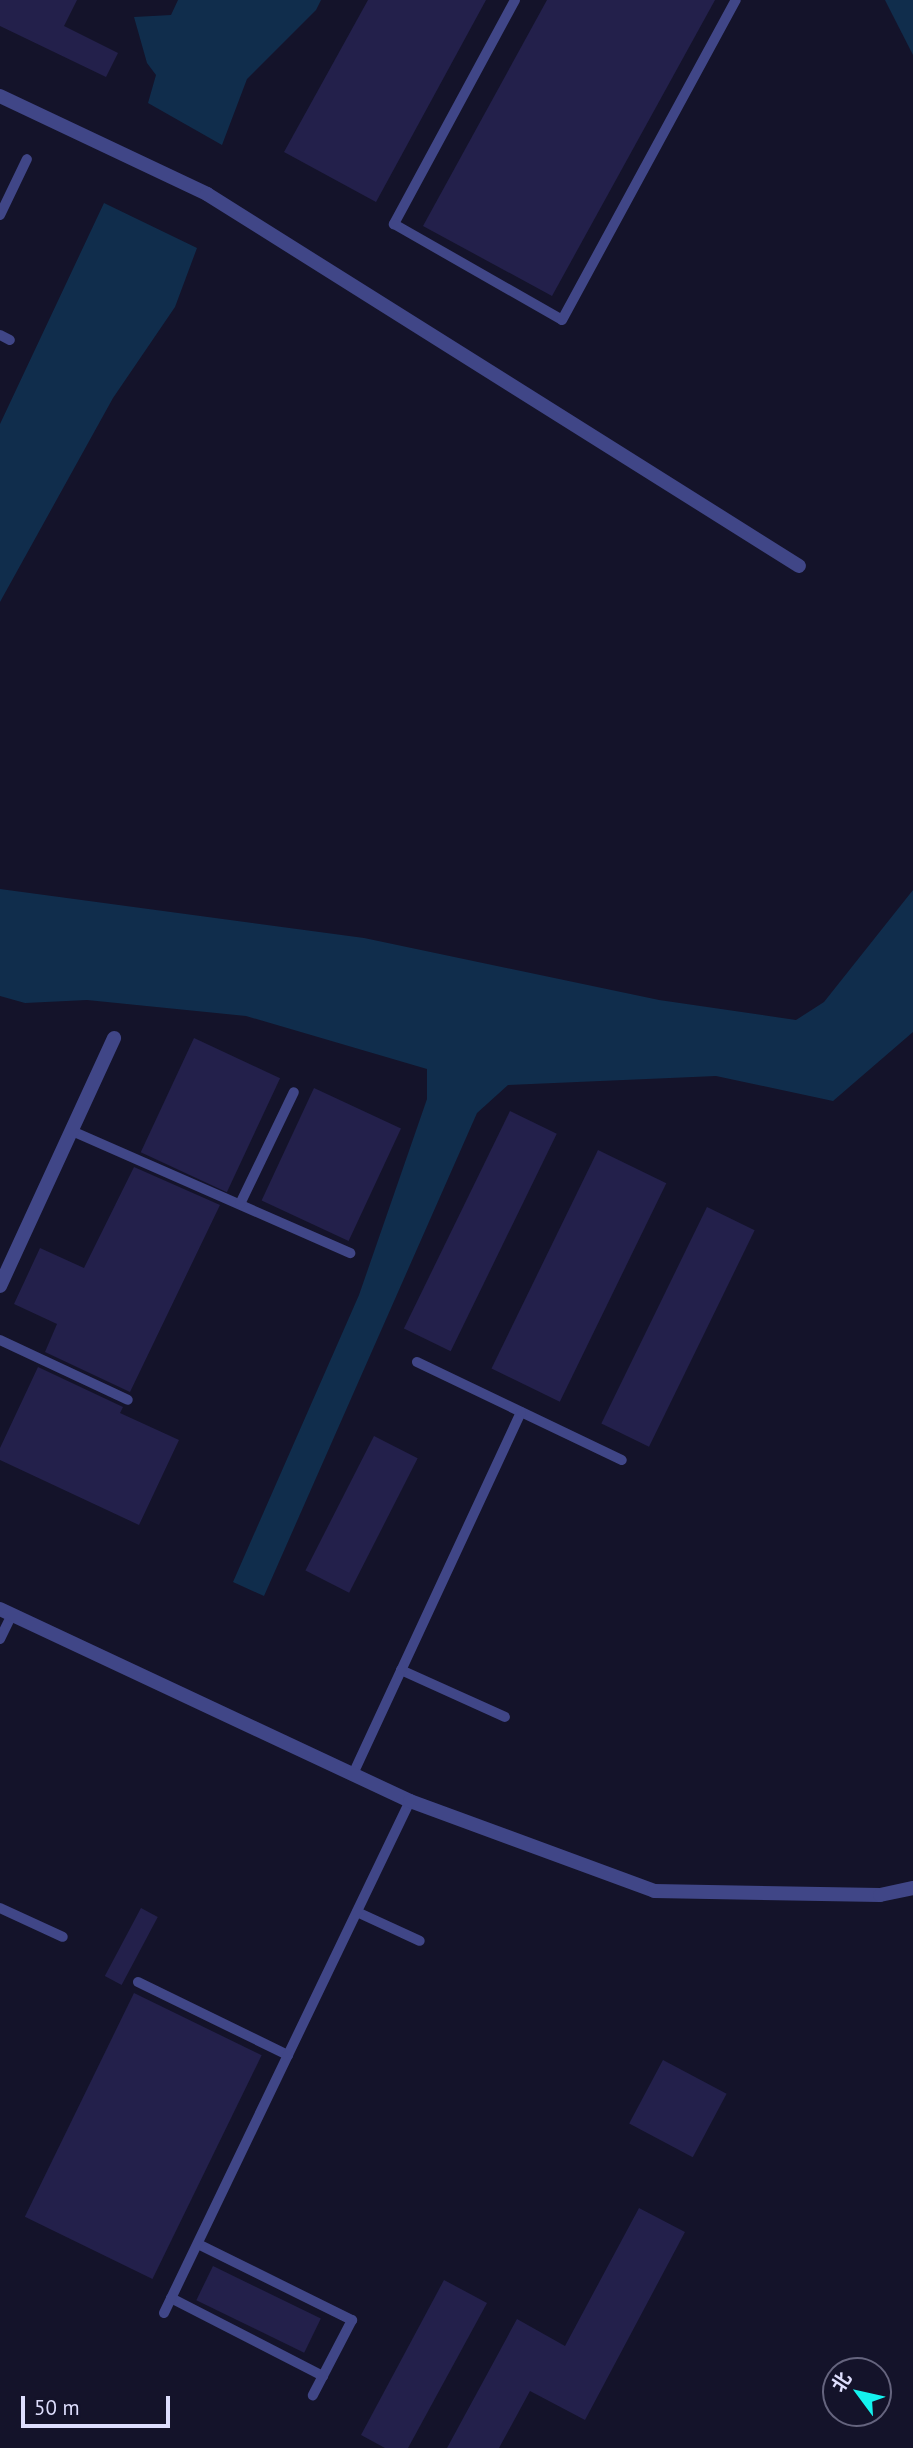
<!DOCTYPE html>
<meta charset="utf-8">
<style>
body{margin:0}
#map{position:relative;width:913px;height:2448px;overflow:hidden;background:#14132a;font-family:"PT Sans","Noto Sans SC",sans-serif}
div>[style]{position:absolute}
.water>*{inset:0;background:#102d4c}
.building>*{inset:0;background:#23204b;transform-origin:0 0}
.service>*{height:10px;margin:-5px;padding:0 5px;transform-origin:5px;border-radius:5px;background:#404687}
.minor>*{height:14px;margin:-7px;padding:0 7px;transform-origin:7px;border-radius:7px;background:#404687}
.tertiary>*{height:14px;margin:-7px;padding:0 7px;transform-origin:7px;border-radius:7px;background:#404687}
span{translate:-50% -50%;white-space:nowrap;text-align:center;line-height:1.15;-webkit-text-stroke:5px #14132a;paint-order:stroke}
.north{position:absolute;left:822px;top:2357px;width:70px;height:70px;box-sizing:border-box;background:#14132a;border:2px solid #65647e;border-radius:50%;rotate:303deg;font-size:19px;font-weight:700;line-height:28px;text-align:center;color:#dedefd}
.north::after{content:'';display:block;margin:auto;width:24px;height:32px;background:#14f3ee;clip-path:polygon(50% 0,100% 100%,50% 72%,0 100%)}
.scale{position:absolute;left:21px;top:2396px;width:149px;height:32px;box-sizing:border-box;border:4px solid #dedefd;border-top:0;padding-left:9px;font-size:21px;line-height:24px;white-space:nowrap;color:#dedefd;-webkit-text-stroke:5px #14132a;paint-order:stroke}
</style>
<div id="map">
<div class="water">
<i style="clip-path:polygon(178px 0,321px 0,316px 10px,247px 79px,222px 145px,148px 103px,156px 75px,147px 63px,134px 17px,171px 15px)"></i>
<i style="clip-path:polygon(885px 0,913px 0,913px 55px,888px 6px)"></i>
<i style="clip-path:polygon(104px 203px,197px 248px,175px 307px,113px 398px,0 602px,0 424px)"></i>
<i style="clip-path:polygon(0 889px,364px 938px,659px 1000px,796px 1020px,824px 1002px,913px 890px,913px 1032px,833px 1101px,716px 1076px,508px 1085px,477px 1113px,264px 1596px,233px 1582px,359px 1295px,427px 1099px,427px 1069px,246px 1016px,87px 1000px,25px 1003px,0 996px)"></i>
</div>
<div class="building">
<i style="clip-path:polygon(0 0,77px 0,64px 26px,118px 53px,106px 77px,0 26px)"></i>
<i style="clip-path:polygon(368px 0,486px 0,376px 202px,284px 152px)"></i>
<i style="clip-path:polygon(547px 0,715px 0,552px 296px,423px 226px)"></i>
<i style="left:194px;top:1038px;width:95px;height:126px;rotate:25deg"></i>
<i style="left:314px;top:1088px;width:96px;height:124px;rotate:25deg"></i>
<i style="left:510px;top:1111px;width:52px;height:242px;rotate:26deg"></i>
<i style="left:598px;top:1150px;width:76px;height:243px;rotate:26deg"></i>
<i style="clip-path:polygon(134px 1167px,220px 1205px,130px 1392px,45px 1352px,57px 1324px,14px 1304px,40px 1248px,84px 1268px)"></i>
<i style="left:707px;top:1207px;width:53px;height:241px;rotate:26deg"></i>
<i style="clip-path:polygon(38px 1367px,123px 1407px,120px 1413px,179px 1440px,139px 1525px,0 1460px,0 1448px)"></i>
<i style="left:374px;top:1436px;width:49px;height:151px;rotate:27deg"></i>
<i style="left:141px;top:1908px;width:19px;height:77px;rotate:28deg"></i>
<i style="left:134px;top:1993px;width:142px;height:249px;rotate:26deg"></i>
<i style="left:663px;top:2060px;width:72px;height:72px;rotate:28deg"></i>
<i style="clip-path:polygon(639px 2208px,685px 2232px,585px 2420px,530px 2391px,499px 2448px,447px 2448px,517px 2319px,565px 2346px)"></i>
<i style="left:213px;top:2266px;width:120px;height:38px;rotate:26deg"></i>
<i style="clip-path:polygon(444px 2280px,487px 2303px,408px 2448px,385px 2448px,361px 2435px)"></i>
</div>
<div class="service">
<i style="left:515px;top:0;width:255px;rotate:118.4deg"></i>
<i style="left:394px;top:224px;width:193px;rotate:29.7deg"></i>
<i style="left:562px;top:320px;width:364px;rotate:-61.5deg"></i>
<i style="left:0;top:215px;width:62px;rotate:-64.3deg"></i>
<i style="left:0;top:335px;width:11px;rotate:27deg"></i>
<i style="left:72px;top:1131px;width:304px;rotate:23.7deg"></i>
<i style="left:240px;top:1204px;width:124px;rotate:-64.3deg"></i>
<i style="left:0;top:1340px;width:141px;rotate:25.1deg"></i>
<i style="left:417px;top:1362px;width:227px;rotate:25.6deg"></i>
<i style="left:0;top:1639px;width:28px;rotate:-64deg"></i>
<i style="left:401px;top:1670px;width:114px;rotate:24.3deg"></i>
<i style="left:353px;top:1774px;width:399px;rotate:-65.1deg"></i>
<i style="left:0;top:1908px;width:69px;rotate:24.7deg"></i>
<i style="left:357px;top:1912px;width:69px;rotate:24.7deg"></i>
<i style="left:138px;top:1982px;width:167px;rotate:26deg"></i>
<i style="left:198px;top:2244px;width:172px;rotate:26.3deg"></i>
<i style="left:352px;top:2320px;width:85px;rotate:117.5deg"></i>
<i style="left:171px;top:2298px;width:171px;rotate:27.2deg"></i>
<i style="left:164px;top:2313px;width:568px;rotate:-64.34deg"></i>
</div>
<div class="minor">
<i style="left:0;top:96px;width:229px;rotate:25.3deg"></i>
<i style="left:207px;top:194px;width:699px;rotate:32.14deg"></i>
<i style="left:0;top:1286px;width:273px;rotate:-65.3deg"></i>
</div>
<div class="tertiary">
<i style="left:0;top:1609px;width:453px;rotate:25.1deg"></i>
<i style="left:410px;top:1801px;width:260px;rotate:20.2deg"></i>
<i style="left:654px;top:1891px;width:226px;rotate:1deg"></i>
<i style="left:880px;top:1895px;width:34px;rotate:-12deg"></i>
</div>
<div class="north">北</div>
<div class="scale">50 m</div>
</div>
